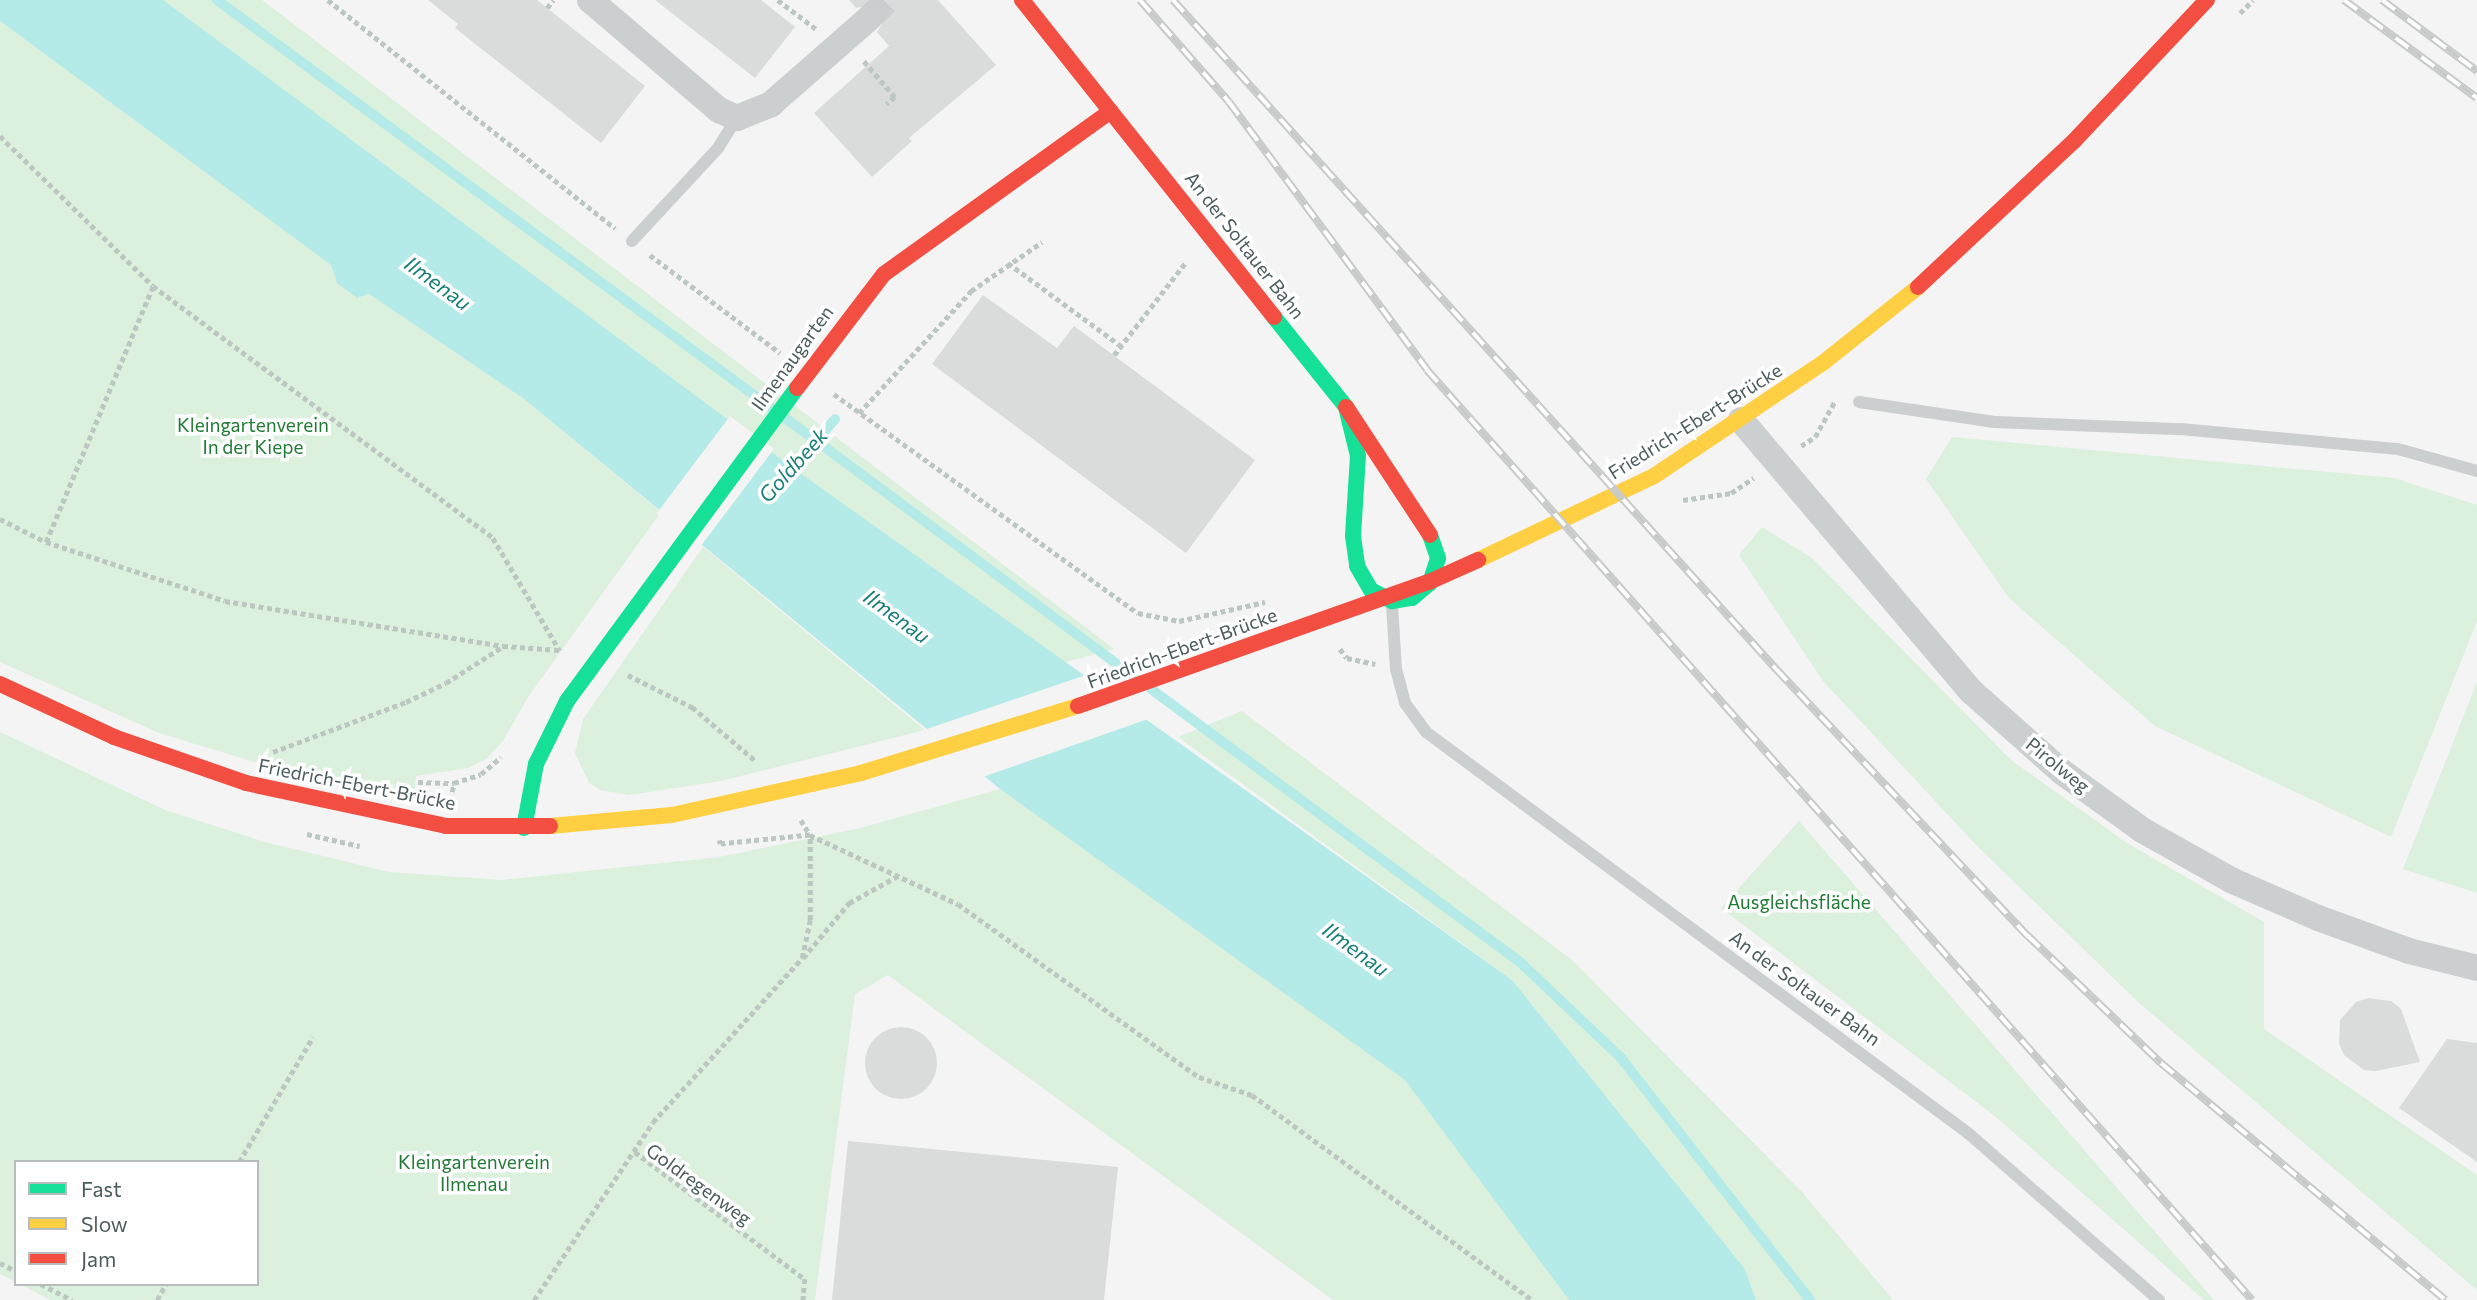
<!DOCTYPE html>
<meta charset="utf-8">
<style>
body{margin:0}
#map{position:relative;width:2477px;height:1300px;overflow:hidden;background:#f4f4f4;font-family:Commissioner,sans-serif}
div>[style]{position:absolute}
.green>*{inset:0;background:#dbf0dd}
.water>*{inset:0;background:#b4eae7}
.pier>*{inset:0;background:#f4f4f4;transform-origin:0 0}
.stream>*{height:10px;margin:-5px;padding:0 5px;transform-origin:5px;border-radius:5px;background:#b4eae7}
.building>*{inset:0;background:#dadcdc}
.round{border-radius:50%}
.street-tunnel>*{height:26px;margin-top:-13px;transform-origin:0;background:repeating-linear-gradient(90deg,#cacecf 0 26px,transparent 0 39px)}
.path>*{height:4.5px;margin-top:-2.25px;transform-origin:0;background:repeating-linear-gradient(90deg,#bcc7c1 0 5px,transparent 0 8.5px)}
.lane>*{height:12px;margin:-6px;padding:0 6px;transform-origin:6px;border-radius:6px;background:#cccfcf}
.street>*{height:26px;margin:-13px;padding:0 13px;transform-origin:13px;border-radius:13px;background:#cccfcf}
.fast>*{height:16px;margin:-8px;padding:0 8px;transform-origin:8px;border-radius:8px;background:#16e098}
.slow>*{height:16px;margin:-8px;padding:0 8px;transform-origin:8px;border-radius:8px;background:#ffcf43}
.jam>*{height:16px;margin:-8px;padding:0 8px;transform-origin:8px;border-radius:8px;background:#f24e42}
.rail>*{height:8px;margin-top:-4px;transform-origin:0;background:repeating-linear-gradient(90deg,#fff 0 16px,#c8caca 0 32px);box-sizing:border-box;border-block:2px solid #c8caca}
span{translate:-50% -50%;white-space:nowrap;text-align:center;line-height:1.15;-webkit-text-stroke:7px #fff;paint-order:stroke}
.street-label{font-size:19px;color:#4c5b5f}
.park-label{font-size:19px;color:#207c35}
.water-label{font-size:21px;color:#177f78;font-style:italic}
.legend{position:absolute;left:14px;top:1160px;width:245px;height:126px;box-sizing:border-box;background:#fff;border:2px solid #b7bdbf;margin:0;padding:9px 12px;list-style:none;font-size:21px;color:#4c5b5f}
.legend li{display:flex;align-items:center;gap:14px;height:35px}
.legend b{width:35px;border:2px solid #b7bdbf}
</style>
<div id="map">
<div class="green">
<i style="clip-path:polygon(161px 0,262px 0,1114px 649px,1055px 665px)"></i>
<i style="clip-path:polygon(0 21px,331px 265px,337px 283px,357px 298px,369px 294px,524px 399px,661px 512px,528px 697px,503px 741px,487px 758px,469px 768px,416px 776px,414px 795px,356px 786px,277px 769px,159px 733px,0 662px)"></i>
<i style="clip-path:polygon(1952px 437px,2394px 478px,2477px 505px,2477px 621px,2391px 837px,2155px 726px,2009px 598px,1926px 479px)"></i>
<i style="clip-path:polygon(1762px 527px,1812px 558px,2011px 760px,2127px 843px,2264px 922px,2264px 1029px,2477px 1175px,2477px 1290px,2138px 1002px,1978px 847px,1823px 681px,1739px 555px)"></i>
<i style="clip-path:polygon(703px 547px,925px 730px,721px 781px,629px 795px,600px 790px,589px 783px,575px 753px,583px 719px)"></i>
<i style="clip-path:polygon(2477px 682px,2477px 893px,2403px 869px)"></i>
<i style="clip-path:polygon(1242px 711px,1572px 960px,1802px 1192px,1893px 1300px,1756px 1300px,1745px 1269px,1512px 980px,1178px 737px)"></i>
<i style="clip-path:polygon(0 732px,165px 810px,265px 842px,389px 872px,502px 880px,719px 857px,860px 828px,1000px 789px,1406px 1080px,1569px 1300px,1333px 1300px,888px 975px,855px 994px,815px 1300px,50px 1300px,20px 1284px,257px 1284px,257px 1162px,16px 1162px,16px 1282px,0 1274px)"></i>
<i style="clip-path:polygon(1799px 821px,2214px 1300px,2204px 1300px,1996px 1117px,1721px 908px)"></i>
</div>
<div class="water">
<i style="clip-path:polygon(0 0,163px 0,793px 468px,1512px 980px,1745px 1269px,1756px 1300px,1569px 1300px,1405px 1080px,1000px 789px,524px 399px,369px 294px,357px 298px,337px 283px,331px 265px,0 21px)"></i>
</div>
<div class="pier">
<i style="left:730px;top:416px;width:55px;height:122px;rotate:37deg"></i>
<i style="clip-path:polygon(1089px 674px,1151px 718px,980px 778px,921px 731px)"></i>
</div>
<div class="stream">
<i style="left:217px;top:0;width:737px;rotate:36.34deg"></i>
<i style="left:826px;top:448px;width:386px;rotate:36.6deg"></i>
<i style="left:786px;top:476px;width:75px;rotate:-49.3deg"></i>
<i style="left:1151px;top:689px;width:460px;rotate:36.5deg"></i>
<i style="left:1521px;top:963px;width:138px;rotate:43.5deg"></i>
<i style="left:1621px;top:1058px;width:307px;rotate:52deg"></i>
</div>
<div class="building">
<i style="clip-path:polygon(428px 0,537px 0,645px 86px,601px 143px,455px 28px,458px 24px)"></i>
<i style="clip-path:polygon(655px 0,761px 0,795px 27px,755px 78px)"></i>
<i style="clip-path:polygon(849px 0,938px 0,996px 65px,909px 138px,912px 141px,872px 177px,814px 113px,889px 46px,877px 32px,882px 24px,879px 10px,871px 5px,856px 8px)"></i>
<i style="clip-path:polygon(983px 295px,1057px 348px,1074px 326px,1255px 460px,1186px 553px,932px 364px)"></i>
<i style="clip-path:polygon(2368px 998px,2391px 1001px,2401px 1009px,2420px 1062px,2376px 1071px,2364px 1070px,2344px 1055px,2339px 1044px,2340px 1020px,2356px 1002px)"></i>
<i class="round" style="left:865px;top:1027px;width:72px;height:72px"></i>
<i style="clip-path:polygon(2447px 1039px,2477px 1043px,2477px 1162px,2399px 1108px)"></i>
<i style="clip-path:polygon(848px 1141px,1118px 1167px,1104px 1300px,832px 1300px)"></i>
</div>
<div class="street-tunnel">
<i style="left:867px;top:20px;width:29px;rotate:-44deg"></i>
</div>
<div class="path">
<i style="left:328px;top:0;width:367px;rotate:38.5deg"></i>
<i style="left:778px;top:0;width:48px;rotate:37.3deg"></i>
<i style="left:547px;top:8px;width:10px;rotate:-53deg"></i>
<i style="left:2240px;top:13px;width:18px;rotate:-45deg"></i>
<i style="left:864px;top:61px;width:48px;rotate:49.3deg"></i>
<i style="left:895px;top:97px;width:11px;rotate:139deg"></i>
<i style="left:0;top:136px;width:214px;rotate:44.4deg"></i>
<i style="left:153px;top:286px;width:423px;rotate:36.5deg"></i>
<i style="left:493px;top:538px;width:131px;rotate:59.3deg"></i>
<i style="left:650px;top:255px;width:163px;rotate:37deg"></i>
<i style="left:1008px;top:263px;width:140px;rotate:36.3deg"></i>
<i style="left:1114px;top:355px;width:118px;rotate:-52.3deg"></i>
<i style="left:834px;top:394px;width:375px;rotate:35.8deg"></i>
<i style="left:1138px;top:613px;width:42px;rotate:11deg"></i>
<i style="left:1179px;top:621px;width:88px;rotate:-12.5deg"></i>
<i style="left:859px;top:413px;width:166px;rotate:-47.4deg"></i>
<i style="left:971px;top:291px;width:86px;rotate:-34.6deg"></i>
<i style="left:1801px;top:446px;width:17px;rotate:-33deg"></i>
<i style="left:1815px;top:437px;width:41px;rotate:-60.9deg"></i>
<i style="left:1683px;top:500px;width:49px;rotate:-8.3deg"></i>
<i style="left:1731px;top:493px;width:27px;rotate:-34deg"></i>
<i style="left:0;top:519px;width:51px;rotate:26.6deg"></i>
<i style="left:46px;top:542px;width:188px;rotate:18.2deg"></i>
<i style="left:225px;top:601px;width:282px;rotate:9.2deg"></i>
<i style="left:503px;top:646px;width:56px;rotate:4.1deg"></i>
<i style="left:46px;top:542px;width:277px;rotate:-67.3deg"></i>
<i style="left:1340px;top:649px;width:11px;rotate:52deg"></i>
<i style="left:1347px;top:658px;width:29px;rotate:12deg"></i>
<i style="left:628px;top:675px;width:72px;rotate:26.6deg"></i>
<i style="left:692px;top:707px;width:84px;rotate:40.2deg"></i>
<i style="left:273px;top:752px;width:142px;rotate:-20.6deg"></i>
<i style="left:406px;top:702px;width:44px;rotate:-25.4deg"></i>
<i style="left:446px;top:683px;width:67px;rotate:-32.7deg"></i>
<i style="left:418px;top:782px;width:36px;rotate:2deg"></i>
<i style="left:452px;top:792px;width:9px;rotate:-77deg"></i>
<i style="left:454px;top:783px;width:28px;rotate:-18deg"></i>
<i style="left:481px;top:774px;width:26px;rotate:-40deg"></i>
<i style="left:801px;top:820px;width:17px;rotate:59deg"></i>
<i style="left:810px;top:835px;width:163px;rotate:25deg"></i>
<i style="left:958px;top:904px;width:297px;rotate:35.7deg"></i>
<i style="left:1199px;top:1077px;width:56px;rotate:18.8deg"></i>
<i style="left:1252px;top:1095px;width:347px;rotate:36.2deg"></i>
<i style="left:307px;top:834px;width:54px;rotate:12.8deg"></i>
<i style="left:803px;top:958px;width:72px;rotate:-50.1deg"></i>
<i style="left:849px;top:903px;width:54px;rotate:-29deg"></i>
<i style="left:635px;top:1152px;width:212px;rotate:36.8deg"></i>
<i style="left:805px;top:1279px;width:21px;rotate:95deg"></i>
<i style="left:239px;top:1162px;width:145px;rotate:-59.4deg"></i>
<i style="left:0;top:1263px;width:18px;rotate:27deg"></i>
<i style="left:41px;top:1284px;width:35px;rotate:27deg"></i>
<i style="left:157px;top:1300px;width:18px;rotate:-61deg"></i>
<i style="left:534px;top:1300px;width:214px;rotate:-56.2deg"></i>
<i style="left:653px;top:1122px;width:222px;rotate:-47.7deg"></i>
<i style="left:802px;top:958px;width:39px;rotate:-78deg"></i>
<i style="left:810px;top:920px;width:85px;rotate:-90deg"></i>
<i style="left:810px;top:835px;width:90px;rotate:174.3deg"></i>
<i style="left:720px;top:844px;width:4px;rotate:-104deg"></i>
</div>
<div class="lane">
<i style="left:632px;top:241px;width:127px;rotate:-47.2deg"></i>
<i style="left:718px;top:148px;width:36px;rotate:-58deg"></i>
<i style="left:1859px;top:402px;width:137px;rotate:8.4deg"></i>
<i style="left:1995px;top:422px;width:186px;rotate:2.2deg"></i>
<i style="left:2181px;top:429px;width:218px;rotate:5.3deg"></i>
<i style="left:2398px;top:449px;width:82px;rotate:15.6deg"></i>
<i style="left:1392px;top:604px;width:65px;rotate:86.5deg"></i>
<i style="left:1396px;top:669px;width:35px;rotate:75deg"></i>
<i style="left:1405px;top:703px;width:36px;rotate:54deg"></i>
<i style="left:1426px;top:732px;width:674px;rotate:36.5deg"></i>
<i style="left:1968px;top:1133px;width:254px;rotate:41.2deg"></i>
</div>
<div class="street">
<i style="left:590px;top:0;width:170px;rotate:40.5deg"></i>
<i style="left:719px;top:110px;width:20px;rotate:24deg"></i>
<i style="left:737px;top:118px;width:37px;rotate:-22deg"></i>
<i style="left:771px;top:104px;width:128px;rotate:-41.2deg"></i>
<i style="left:1741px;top:420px;width:357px;rotate:49.7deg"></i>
<i style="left:1972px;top:692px;width:120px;rotate:41.6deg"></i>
<i style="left:2062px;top:772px;width:99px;rotate:35.9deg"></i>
<i style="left:2142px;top:830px;width:104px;rotate:29.3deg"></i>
<i style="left:2233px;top:881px;width:93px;rotate:23.5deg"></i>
<i style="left:2318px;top:918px;width:97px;rotate:19.9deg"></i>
<i style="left:2409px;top:951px;width:70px;rotate:14deg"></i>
</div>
<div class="fast">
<i style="left:1274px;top:317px;width:115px;rotate:51.3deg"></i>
<i style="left:1346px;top:407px;width:50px;rotate:76.2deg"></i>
<i style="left:1358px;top:456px;width:80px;rotate:93.6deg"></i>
<i style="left:1353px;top:536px;width:30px;rotate:82deg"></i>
<i style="left:1357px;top:566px;width:28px;rotate:60deg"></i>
<i style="left:1371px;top:590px;width:24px;rotate:28deg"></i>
<i style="left:1392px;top:601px;width:20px;rotate:-9deg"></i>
<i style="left:1412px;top:598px;width:23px;rotate:-40deg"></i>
<i style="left:1430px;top:583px;width:26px;rotate:-72deg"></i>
<i style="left:1438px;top:558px;width:24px;rotate:-109deg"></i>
<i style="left:524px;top:828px;width:65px;rotate:-79.4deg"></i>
<i style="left:536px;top:764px;width:70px;rotate:-63.8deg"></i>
<i style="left:567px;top:701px;width:388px;rotate:-53.7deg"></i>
</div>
<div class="slow">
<i style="left:1478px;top:560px;width:195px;rotate:-25.5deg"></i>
<i style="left:1654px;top:476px;width:205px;rotate:-33.8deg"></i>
<i style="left:1824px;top:362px;width:120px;rotate:-38.6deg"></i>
<i style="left:550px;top:826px;width:122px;rotate:-5.2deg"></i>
<i style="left:672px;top:815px;width:194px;rotate:-12.5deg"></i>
<i style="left:861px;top:773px;width:227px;rotate:-17.2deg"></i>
</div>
<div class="jam">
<i style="left:1022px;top:0;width:405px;rotate:51.5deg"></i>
<i style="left:1918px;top:287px;width:214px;rotate:-43.1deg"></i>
<i style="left:2074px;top:141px;width:194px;rotate:-46.7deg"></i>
<i style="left:797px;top:388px;width:143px;rotate:-52.7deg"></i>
<i style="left:884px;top:274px;width:279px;rotate:-35.7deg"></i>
<i style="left:1346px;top:407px;width:153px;rotate:56.7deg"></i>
<i style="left:0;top:684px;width:126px;rotate:24.9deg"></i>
<i style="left:114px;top:737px;width:140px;rotate:19.2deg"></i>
<i style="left:246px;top:783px;width:205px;rotate:12.1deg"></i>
<i style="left:446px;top:826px;width:104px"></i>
<i style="left:1078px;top:706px;width:372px;rotate:-19.5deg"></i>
<i style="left:1429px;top:582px;width:54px;rotate:-24.2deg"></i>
</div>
<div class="rail">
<i style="left:1140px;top:0;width:135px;rotate:48.9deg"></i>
<i style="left:1229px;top:102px;width:333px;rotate:53.5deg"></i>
<i style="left:1427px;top:370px;width:1243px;rotate:48.42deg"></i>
<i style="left:1173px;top:0;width:901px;rotate:47.97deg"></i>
<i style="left:1776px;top:669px;width:367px;rotate:46.7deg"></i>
<i style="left:2028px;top:936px;width:184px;rotate:43.7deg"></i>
<i style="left:2161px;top:1063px;width:370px;rotate:39.8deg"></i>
<i style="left:2344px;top:0;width:165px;rotate:36.4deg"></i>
<i style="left:2382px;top:0;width:119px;rotate:36.8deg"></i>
</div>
<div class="street-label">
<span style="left:1245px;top:245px;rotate:52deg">An der Soltauer Bahn</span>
<span style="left:792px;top:358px;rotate:-54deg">Ilmenaugarten</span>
<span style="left:1695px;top:421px;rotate:-32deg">Friedrich-Ebert-Brücke</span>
<span style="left:1182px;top:648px;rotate:-20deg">Friedrich-Ebert-Brücke</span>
<span style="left:2058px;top:765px;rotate:39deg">Pirolweg</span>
<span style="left:357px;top:784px;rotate:11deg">Friedrich-Ebert-Brücke</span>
<span style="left:1805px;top:988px;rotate:36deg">An der Soltauer Bahn</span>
<span style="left:699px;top:1184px;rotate:36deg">Goldregenweg</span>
</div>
<div class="park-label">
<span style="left:253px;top:436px">Kleingartenverein<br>In der Kiepe</span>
<span style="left:1799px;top:902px">Ausgleichsfläche</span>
<span style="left:474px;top:1173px">Kleingartenverein<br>Ilmenau</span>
</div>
<div class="water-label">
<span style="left:438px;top:283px;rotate:36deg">Ilmenau</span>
<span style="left:793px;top:465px;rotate:-48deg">Goldbeek</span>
<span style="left:897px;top:616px;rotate:36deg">Ilmenau</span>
<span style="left:1356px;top:949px;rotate:36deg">Ilmenau</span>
</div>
<ul class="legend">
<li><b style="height:9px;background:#16e098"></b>Fast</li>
<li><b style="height:9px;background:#ffcf43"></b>Slow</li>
<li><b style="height:9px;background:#f24e42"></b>Jam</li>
</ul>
</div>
